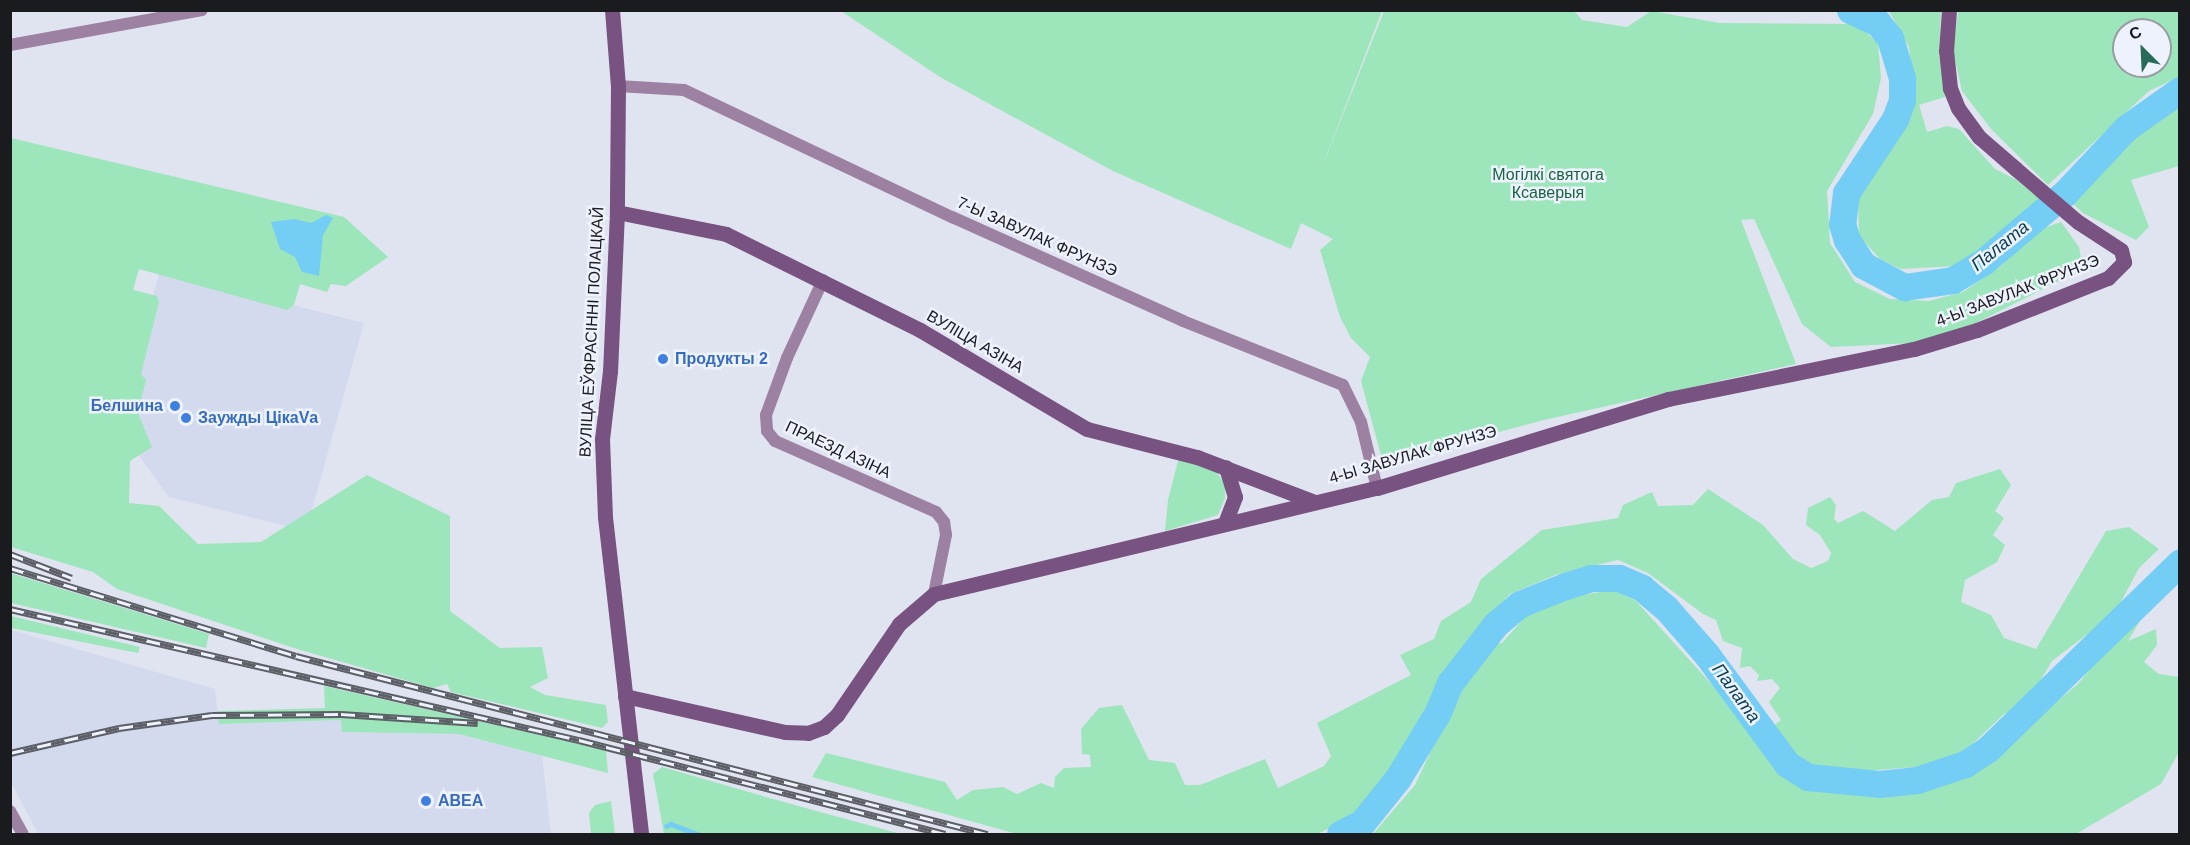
<!DOCTYPE html>
<meta charset="utf-8">
<style>
body{margin:0}
#map{position:relative;width:2190px;height:845px;overflow:hidden;background:#e0e4f0;font-family:Arial,sans-serif}
div>[style]{position:absolute}
.built>*{inset:0;background:#d4daed}
.green>*{inset:0;background:#9de5ba}
.water>*{inset:0;background:#73cdf4}
.stream>*{height:4.5px;margin:-2.25px;padding:0 2.25px;transform-origin:2.25px;border-radius:2.25px;background:#73cdf4}
.river>*{height:27px;margin:-13.5px;padding:0 13.5px;transform-origin:13.5px;border-radius:13.5px;background:#73cdf4}
.street>*{height:12px;margin:-6px;padding:0 6px;transform-origin:6px;border-radius:6px;background:#9c81a2}
.secondary>*{height:15px;margin:-7.5px;padding:0 7.5px;transform-origin:7.5px;border-radius:7.5px;background:#785281}
.rail>*{height:7px;margin-top:-3.5px;transform-origin:0;background:repeating-linear-gradient(90deg,#eef2fd 0 14px,#5d5f66 0 28px);box-sizing:border-box;border-block:2px solid #5d5f66}
.dots>*{width:16px;height:16px;translate:-50% -50%;box-sizing:border-box;border:3px solid #eef2fd;border-radius:50%}
span{translate:-50% -50%;white-space:nowrap;text-align:center;line-height:1.15;-webkit-text-stroke:5px #eef2fd;paint-order:stroke}
.park-label{font-size:16px;color:#186440}
.street-label{font-size:16px;color:#1a1b1f}
.shop-label{font-size:16px;color:#366cbe;font-weight:700}
.left{translate:0 -50%;text-align:left}
.right{translate:-100% -50%;text-align:right}
.water-label{font-size:18px;color:#094054;font-style:italic}
.frame{position:absolute;inset:0;border:12px solid #1a1b1f;pointer-events:none}
.north{position:absolute;left:2112px;top:18px;width:60px;height:60px;box-sizing:border-box;background:#eef2fd;border:2px solid #999ca4;border-radius:50%;rotate:336deg;font-size:16px;font-weight:700;line-height:24px;text-align:center;color:#1a1b1f}
.north::after{content:'';display:block;margin:auto;width:21px;height:27px;background:#276a5a;clip-path:polygon(50% 0,100% 100%,50% 72%,0 100%)}
</style>
<div id="map">
<div class="built">
<i style="clip-path:polygon(160px 271px,364px 323px,306px 531px,169px 497px,122px 433px,127px 384px)"></i>
<i style="clip-path:polygon(11px 630px,215px 689px,219px 724px,342px 720px,343px 732px,459px 734px,542px 756px,551px 834px,38px 834px,11px 782px)"></i>
</div>
<div class="green">
<i style="clip-path:polygon(841px 11px,1382px 11px,1319px 175px,1384px 11px,1574px 11px,1582px 20px,1627px 27px,1651px 11px,1720px 23px,1857px 24px,1878px 43px,1881px 78px,1873px 114px,1827px 191px,1830px 243px,1855px 282px,1890px 299px,1929px 301px,1963px 292px,2002px 265px,2038px 230px,2061px 222px,2079px 247px,2082px 263px,2067px 277px,1972px 325px,1914px 343px,1831px 347px,1802px 324px,1754px 219px,1741px 220px,1796px 364px,1544px 420px,1383px 463px,1361px 381px,1370px 357px,1351px 338px,1340px 317px,1320px 250px,1333px 239px,1301px 223px,1291px 249px,1113px 171px,940px 77px)"></i>
<i style="clip-path:polygon(1889px 11px,1941px 11px,1939px 54px,1945px 97px,1919px 105px,1927px 132px,1947px 126px,1959px 129px,1995px 169px,2015px 179px,2044px 202px,1988px 248px,1958px 266px,1900px 269px,1880px 259px,1859px 236px,1858px 200px,1904px 124px,1910px 105px,1913px 81px,1909px 47px)"></i>
<i style="clip-path:polygon(evenodd,1958px 11px,2179px 11px,2179px 77px,2149px 91px,2048px 185px,1991px 129px,1962px 91px,1953px 51px,1958px 11px,2124px 30px,2160px 30px,2160px 66px,2124px 66px,2124px 30px)"></i>
<i style="clip-path:polygon(2179px 101px,2179px 166px,2131px 180px,2149px 227px,2136px 240px,2083px 213px,2069px 200px,2135px 133px)"></i>
<i style="clip-path:polygon(11px 138px,344px 217px,388px 257px,346px 286px,331px 284px,327px 292px,300px 284px,294px 305px,287px 310px,139px 269px,133px 290px,157px 296px,159px 302px,141px 374px,146px 380px,138px 413px,152px 447px,130px 461px,129px 503px,159px 506px,198px 544px,261px 542px,367px 475px,450px 516px,450px 611px,500px 648px,542px 647px,548px 678px,530px 687px,545px 695px,606px 705px,608px 722px,602px 728px,451px 692px,447px 684px,433px 688px,297px 649px,117px 589px,93px 572px,11px 547px)"></i>
<i style="clip-path:polygon(1179px 457px,1216px 471px,1225px 484px,1225px 498px,1218px 515px,1165px 531px,1168px 500px)"></i>
<i style="clip-path:polygon(2000px 469px,2011px 485px,1995px 511px,2004px 518px,1993px 535px,2005px 545px,1997px 562px,1965px 580px,1961px 602px,1991px 615px,2004px 638px,2036px 649px,2106px 531px,2129px 527px,2159px 549px,2139px 568px,2115px 613px,2052px 661px,2030px 698px,2003px 715px,1962px 754px,1928px 766px,1851px 772px,1813px 766px,1794px 756px,1769px 729px,1781px 720px,1769px 702px,1780px 688px,1772px 679px,1757px 681px,1759px 675px,1750px 666px,1740px 668px,1742px 648px,1723px 641px,1716px 620px,1703px 614px,1648px 573px,1618px 560px,1558px 574px,1510px 594px,1474px 635px,1435px 691px,1390px 772px,1352px 818px,1317px 834px,1017px 834px,812px 777px,826px 753px,945px 782px,957px 800px,973px 790px,1003px 787px,1017px 794px,1041px 783px,1054px 788px,1055px 777px,1064px 768px,1091px 767px,1090px 755px,1082px 754px,1081px 729px,1099px 708px,1122px 705px,1149px 760px,1175px 763px,1185px 785px,1200px 785px,1265px 759px,1278px 788px,1324px 766px,1331px 756px,1317px 723px,1411px 675px,1400px 655px,1434px 639px,1441px 621px,1471px 602px,1481px 579px,1542px 530px,1618px 518px,1623px 505px,1652px 492px,1658px 506px,1693px 505px,1708px 489px,1763px 525px,1793px 559px,1811px 568px,1828px 561px,1831px 553px,1820px 535px,1806px 525px,1808px 508px,1830px 497px,1836px 505px,1834px 519px,1838px 523px,1863px 511px,1895px 531px,1932px 500px,1949px 497px,1956px 483px)"></i>
<i style="clip-path:polygon(10px 573px,209px 634px,206px 648px,11px 603px)"></i>
<i style="clip-path:polygon(1613px 590px,1636px 601px,1733px 708px,1778px 769px,1808px 789px,1881px 794px,1917px 789px,1971px 772px,2078px 684px,2140px 607px,2147px 609px,2128px 641px,2156px 629px,2157px 645px,2144px 662px,2159px 674px,2179px 677px,2179px 752px,2161px 784px,2076px 834px,1373px 834px,1415px 785px,1458px 693px,1493px 645px,1502px 643px,1526px 616px,1575px 596px)"></i>
<i style="clip-path:polygon(11px 616px,140px 647px,138px 653px,11px 628px)"></i>
<i style="clip-path:polygon(324px 686px,606px 750px,608px 773px,459px 734px,342px 732px,341px 720px,219px 724px,217px 711px,325px 708px)"></i>
<i style="clip-path:polygon(662px 767px,791px 804px,901px 834px,664px 834px,653px 774px)"></i>
<i style="clip-path:polygon(611px 801px,615px 834px,585px 834px,591px 833px,589px 813px,595px 805px)"></i>
</div>
<div class="water">
<i style="clip-path:polygon(326px 215px,333px 218px,323px 235px,319px 276px,302px 272px,295px 257px,280px 249px,271px 222px,294px 219px,311px 223px)"></i>
</div>
<div class="stream">
<i style="left:666px;top:826px;width:5px;rotate:-22deg"></i>
<i style="left:671px;top:824px;width:28px;rotate:21deg"></i>
</div>
<div class="river">
<i style="left:1850px;top:10px;width:31px;rotate:25deg"></i>
<i style="left:1878px;top:23px;width:19px;rotate:51deg"></i>
<i style="left:1890px;top:38px;width:42px;rotate:73.3deg"></i>
<i style="left:1902px;top:78px;width:22px;rotate:90deg"></i>
<i style="left:1902px;top:100px;width:20px;rotate:110deg"></i>
<i style="left:1895px;top:119px;width:89px;rotate:123.5deg"></i>
<i style="left:1846px;top:193px;width:31px;rotate:97deg"></i>
<i style="left:1842px;top:224px;width:17px;rotate:73deg"></i>
<i style="left:1847px;top:240px;width:30px;rotate:57deg"></i>
<i style="left:1863px;top:265px;width:47px;rotate:28.2deg"></i>
<i style="left:1904px;top:287px;width:49px;rotate:-8.1deg"></i>
<i style="left:1953px;top:280px;width:35px;rotate:-31deg"></i>
<i style="left:1983px;top:262px;width:107px;rotate:-40.1deg"></i>
<i style="left:2065px;top:193px;width:89px;rotate:-46.8deg"></i>
<i style="left:2126px;top:128px;width:66px;rotate:-35.1deg"></i>
<i style="left:1340px;top:834px;width:25px;rotate:-27deg"></i>
<i style="left:1362px;top:823px;width:58px;rotate:-51.3deg"></i>
<i style="left:1398px;top:778px;width:77px;rotate:-58.8deg"></i>
<i style="left:1438px;top:712px;width:31px;rotate:-68deg"></i>
<i style="left:1450px;top:683px;width:75px;rotate:-52.1deg"></i>
<i style="left:1496px;top:624px;width:31px;rotate:-40deg"></i>
<i style="left:1520px;top:604px;width:48px;rotate:-21.8deg"></i>
<i style="left:1565px;top:586px;width:27px;rotate:-17deg"></i>
<i style="left:1591px;top:578px;width:28px"></i>
<i style="left:1619px;top:578px;width:25px;rotate:23deg"></i>
<i style="left:1642px;top:588px;width:31px;rotate:40deg"></i>
<i style="left:1666px;top:608px;width:62px;rotate:48.9deg"></i>
<i style="left:1707px;top:655px;width:135px;rotate:53.7deg"></i>
<i style="left:1787px;top:764px;width:25px;rotate:32deg"></i>
<i style="left:1808px;top:777px;width:71px;rotate:5.6deg"></i>
<i style="left:1879px;top:784px;width:38px;rotate:-6deg"></i>
<i style="left:1917px;top:780px;width:51px;rotate:-18.4deg"></i>
<i style="left:1965px;top:764px;width:27px;rotate:-33deg"></i>
<i style="left:1988px;top:749px;width:268px;rotate:-44.2deg"></i>
</div>
<div class="street">
<i style="left:10px;top:45px;width:195px;rotate:-10.3deg"></i>
<i style="left:618px;top:86px;width:66px;rotate:3.5deg"></i>
<i style="left:684px;top:90px;width:297px;rotate:25.4deg"></i>
<i style="left:952px;top:217px;width:253px;rotate:24.2deg"></i>
<i style="left:1183px;top:321px;width:172px;rotate:21.8deg"></i>
<i style="left:1343px;top:385px;width:41px;rotate:64.1deg"></i>
<i style="left:1361px;top:422px;width:68px;rotate:76.4deg"></i>
<i style="left:823px;top:280px;width:86px;rotate:114.8deg"></i>
<i style="left:787px;top:358px;width:61px;rotate:110.2deg"></i>
<i style="left:766px;top:415px;width:16px;rotate:86deg"></i>
<i style="left:767px;top:431px;width:13px;rotate:51deg"></i>
<i style="left:775px;top:441px;width:176px;rotate:23.8deg"></i>
<i style="left:936px;top:512px;width:13px;rotate:51deg"></i>
<i style="left:944px;top:522px;width:13px;rotate:81deg"></i>
<i style="left:946px;top:535px;width:60px;rotate:101.5deg"></i>
<i style="left:10px;top:811px;width:26px;rotate:61deg"></i>
</div>
<div class="secondary">
<i style="left:612px;top:10px;width:76px;rotate:85.5deg"></i>
<i style="left:618px;top:86px;width:126px;rotate:90.5deg"></i>
<i style="left:617px;top:212px;width:159px;rotate:92.5deg"></i>
<i style="left:610px;top:371px;width:68px;rotate:96.7deg"></i>
<i style="left:602px;top:439px;width:78px;rotate:87.8deg"></i>
<i style="left:605px;top:517px;width:319px;rotate:83.5deg"></i>
<i style="left:617px;top:212px;width:111px;rotate:11.4deg"></i>
<i style="left:726px;top:234px;width:216px;rotate:26.3deg"></i>
<i style="left:920px;top:330px;width:194px;rotate:30.7deg"></i>
<i style="left:1087px;top:429px;width:114px;rotate:14.3deg"></i>
<i style="left:1197px;top:457px;width:126px;rotate:20.9deg"></i>
<i style="left:1225px;top:523px;width:28px;rotate:-69deg"></i>
<i style="left:1235px;top:497px;width:31px;rotate:-107deg"></i>
<i style="left:625px;top:696px;width:164px;rotate:12.7deg"></i>
<i style="left:785px;top:732px;width:23px;rotate:2deg"></i>
<i style="left:808px;top:733px;width:17px;rotate:-21deg"></i>
<i style="left:824px;top:727px;width:18px;rotate:-43deg"></i>
<i style="left:837px;top:715px;width:110px;rotate:-55.7deg"></i>
<i style="left:899px;top:624px;width:46px;rotate:-40.6deg"></i>
<i style="left:934px;top:594px;width:456px;rotate:-13.5deg"></i>
<i style="left:1377px;top:488px;width:304px;rotate:-17deg"></i>
<i style="left:1668px;top:399px;width:251px;rotate:-11.5deg"></i>
<i style="left:1914px;top:349px;width:66px;rotate:-16.8deg"></i>
<i style="left:1977px;top:330px;width:141px;rotate:-21.7deg"></i>
<i style="left:2108px;top:278px;width:23px;rotate:-45deg"></i>
<i style="left:2124px;top:262px;width:12px;rotate:-104deg"></i>
<i style="left:2121px;top:250px;width:51px;rotate:-146.9deg"></i>
<i style="left:2078px;top:222px;width:82px;rotate:-139.5deg"></i>
<i style="left:2016px;top:169px;width:49px;rotate:-139.1deg"></i>
<i style="left:1979px;top:137px;width:36px;rotate:-126deg"></i>
<i style="left:1958px;top:108px;width:22px;rotate:-112deg"></i>
<i style="left:1950px;top:88px;width:37px;rotate:-96deg"></i>
<i style="left:1946px;top:51px;width:41px;rotate:-85.8deg"></i>
</div>
<div class="rail">
<i style="left:10px;top:554px;width:66px;rotate:21.2deg"></i>
<i style="left:10px;top:568px;width:299px;rotate:17.1deg"></i>
<i style="left:296px;top:656px;width:714px;rotate:14.45deg"></i>
<i style="left:10px;top:609px;width:584px;rotate:12.97deg"></i>
<i style="left:579px;top:740px;width:378px;rotate:14.4deg"></i>
<i style="left:10px;top:753px;width:112px;rotate:-12.9deg"></i>
<i style="left:119px;top:728px;width:94px;rotate:-8deg"></i>
<i style="left:212px;top:715px;width:129px;rotate:-0.4deg"></i>
<i style="left:341px;top:714px;width:137px;rotate:3.8deg"></i>
</div>
<div class="dots">
<i style="left:663px;top:359px;background:#3f7fe0"></i>
<i style="left:175px;top:406px;background:#3f7fe0"></i>
<i style="left:186px;top:418px;background:#3f7fe0"></i>
<i style="left:426px;top:801px;background:#3f7fe0"></i>
</div>
<div class="park-label">
<span style="left:1548px;top:184px">Могілкі святога<br>Ксаверыя</span>
</div>
<div class="street-label">
<span style="left:1037px;top:237px;rotate:24deg">7-Ы ЗАВУЛАК ФРУНЗЭ</span>
<span style="left:2018px;top:291px;rotate:-21deg">4-Ы ЗАВУЛАК ФРУНЗЭ</span>
<span style="left:592px;top:332px;rotate:-87deg">ВУЛІЦА ЕЎФРАСІННІ ПОЛАЦКАЙ</span>
<span style="left:975px;top:342px;rotate:30deg">ВУЛІЦА АЗІНА</span>
<span style="left:838px;top:450px;rotate:25deg">ПРАЕЗД АЗІНА</span>
<span style="left:1413px;top:455px;rotate:-16deg">4-Ы ЗАВУЛАК ФРУНЗЭ</span>
</div>
<div class="shop-label">
<span class="left" style="left:675px;top:359px">Продукты 2</span>
<span class="right" style="left:163px;top:406px">Белшина</span>
<span class="left" style="left:198px;top:418px">Заужды ЦікаVа</span>
<span class="left" style="left:438px;top:801px">АВЕА</span>
</div>
<div class="water-label">
<span style="left:2000px;top:246px;rotate:-39deg">Палата</span>
<span style="left:1736px;top:693px;rotate:54deg">Палата</span>
</div>
<div class="frame"></div>
<div class="north">С</div>
</div>
